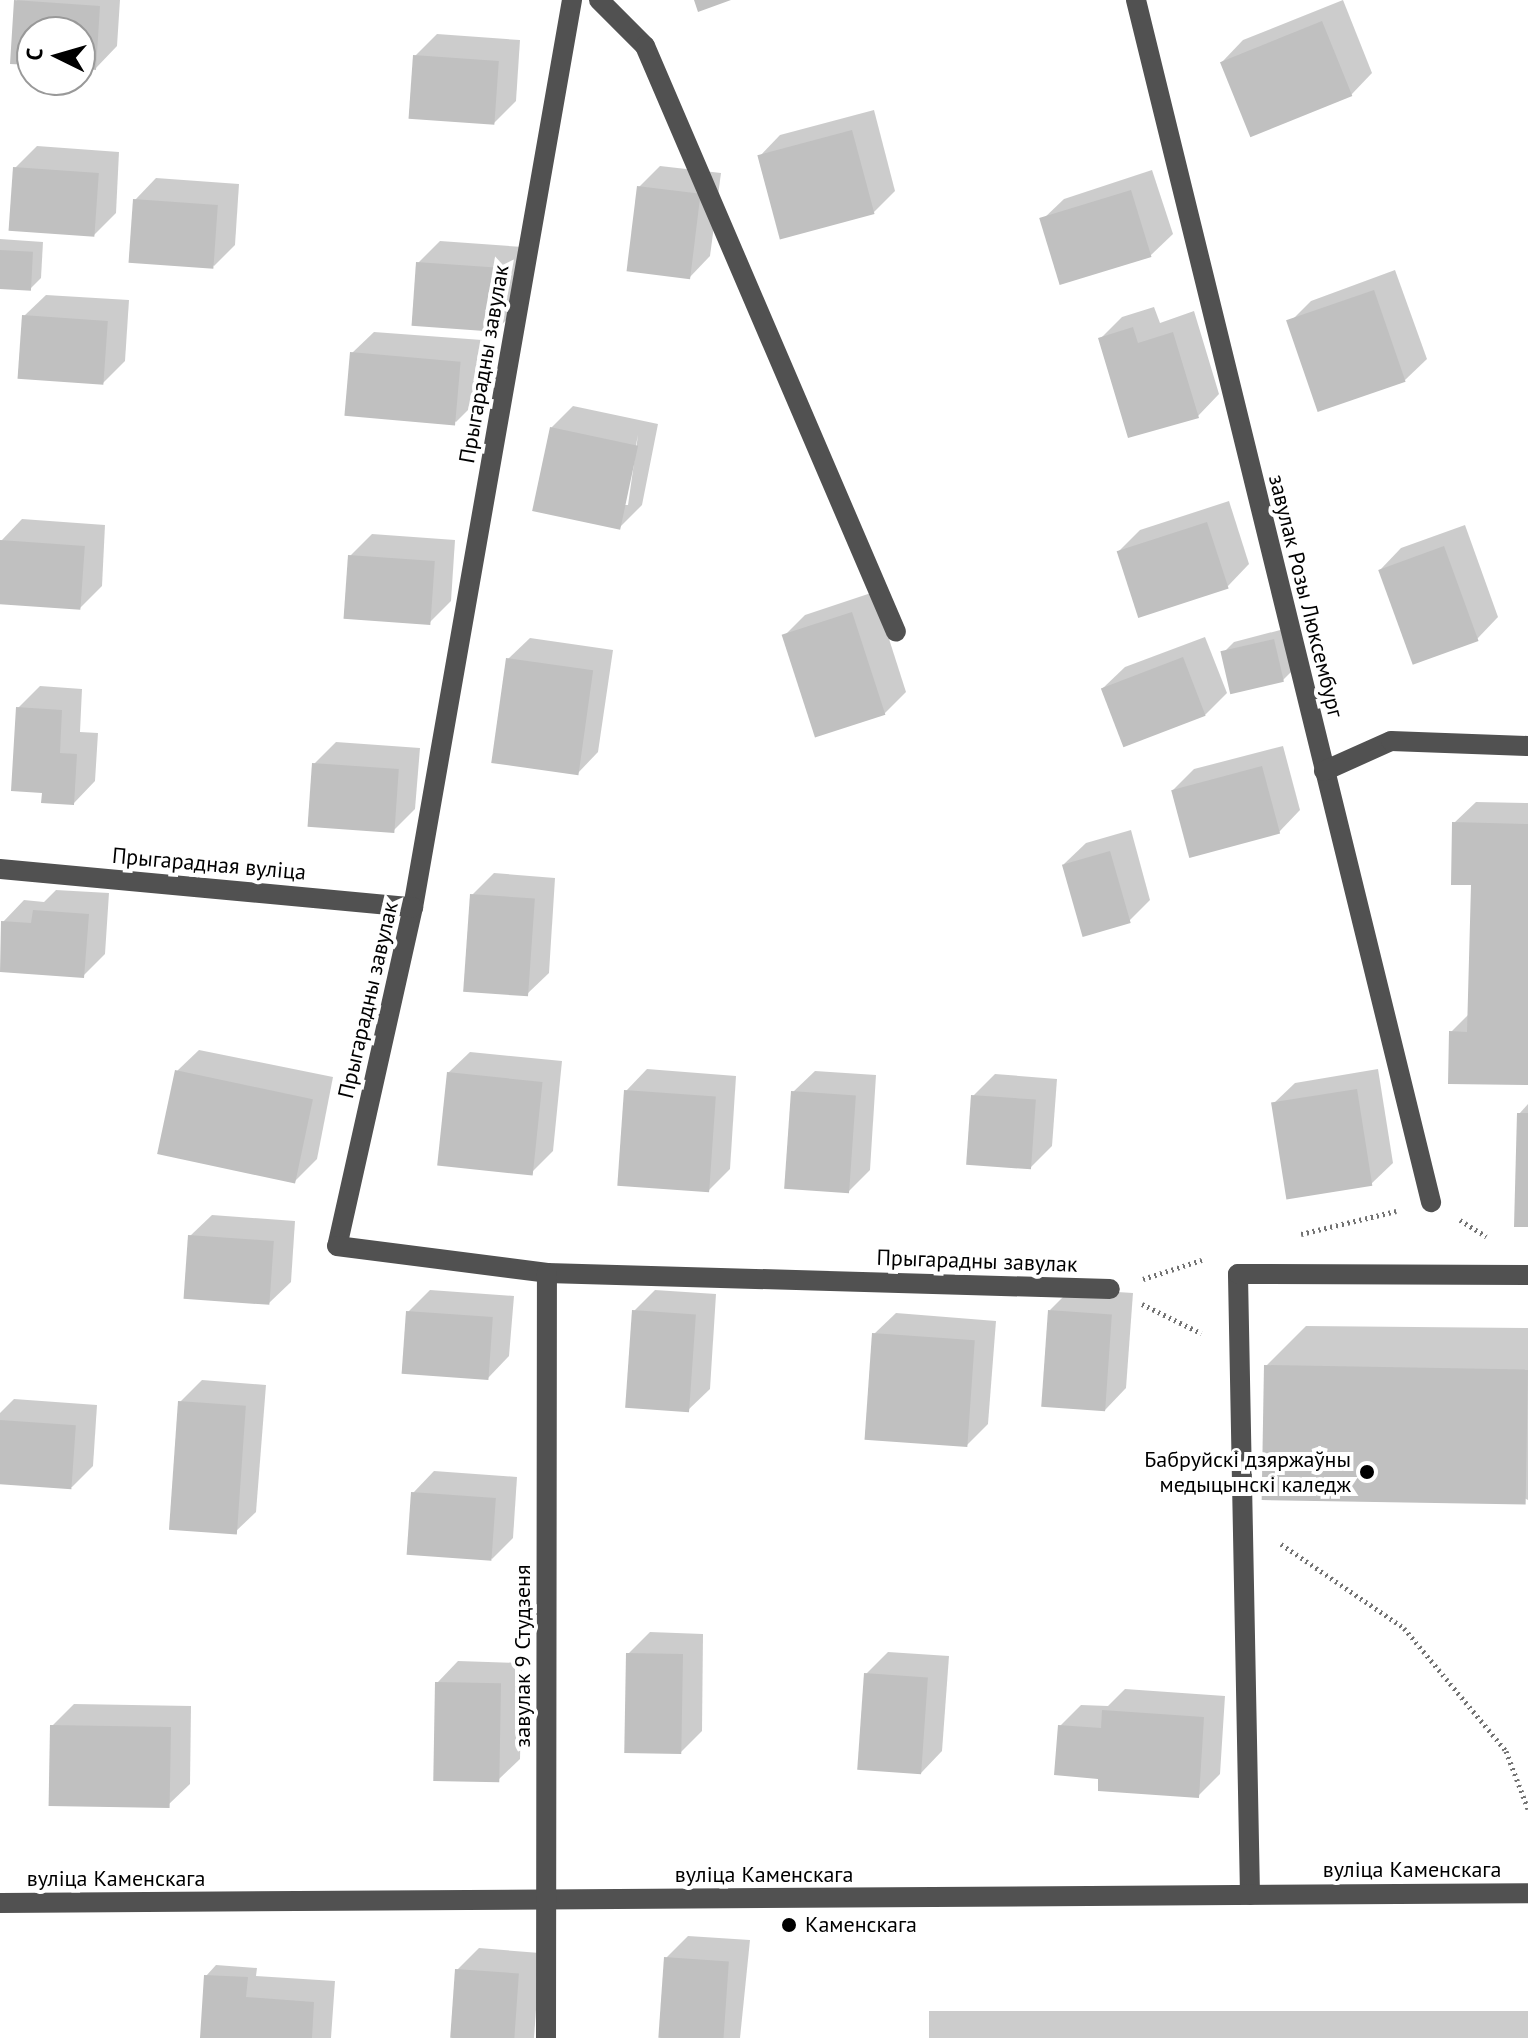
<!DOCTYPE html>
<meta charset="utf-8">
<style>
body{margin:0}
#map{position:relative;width:1528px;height:2038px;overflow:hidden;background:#fff;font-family:"PT Sans",sans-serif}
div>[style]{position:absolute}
.shadow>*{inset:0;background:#0003;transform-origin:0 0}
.building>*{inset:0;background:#c0c0c0;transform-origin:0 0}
.path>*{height:5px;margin-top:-2.5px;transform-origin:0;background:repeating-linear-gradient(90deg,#737373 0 2px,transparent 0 6px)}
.minor>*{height:20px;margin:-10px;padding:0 10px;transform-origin:10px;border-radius:10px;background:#515151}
.dots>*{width:22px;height:22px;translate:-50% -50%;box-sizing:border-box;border:4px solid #fff;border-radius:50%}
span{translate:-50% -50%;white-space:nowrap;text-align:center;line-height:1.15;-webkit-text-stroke:8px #fff;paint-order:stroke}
.street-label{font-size:22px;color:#000}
.poi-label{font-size:22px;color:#000}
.right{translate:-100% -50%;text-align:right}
.left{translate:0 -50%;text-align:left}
.north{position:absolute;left:16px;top:16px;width:80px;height:80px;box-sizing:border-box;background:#fff;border:2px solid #999;border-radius:50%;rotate:275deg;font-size:22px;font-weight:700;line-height:32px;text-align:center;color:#000}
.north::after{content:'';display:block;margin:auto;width:28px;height:36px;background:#000;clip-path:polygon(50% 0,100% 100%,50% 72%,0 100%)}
</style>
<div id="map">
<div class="shadow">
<i style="clip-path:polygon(120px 0,117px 46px,96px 68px,80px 66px,80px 32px,32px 32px,32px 63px,17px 0)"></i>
<i style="clip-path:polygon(1343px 0,1372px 73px,1351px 95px,1222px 62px,1243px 40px)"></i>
<i style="clip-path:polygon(437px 34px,520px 40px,516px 101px,494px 123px,415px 56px)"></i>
<i style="clip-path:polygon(874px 110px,895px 191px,874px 212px,759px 157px,780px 135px)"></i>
<i style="clip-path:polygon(37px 146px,119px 152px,116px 213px,94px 235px,15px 168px)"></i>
<i style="clip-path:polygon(660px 166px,721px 173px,710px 256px,689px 278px,639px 187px)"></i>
<i style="clip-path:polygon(1152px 170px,1173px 234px,1151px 255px,1042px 220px,1064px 199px)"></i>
<i style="clip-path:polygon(156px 178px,239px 184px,235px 245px,214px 266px,135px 200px)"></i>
<i style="clip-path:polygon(0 239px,43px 242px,41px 278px,31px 288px,0 287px)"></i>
<i style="clip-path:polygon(440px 241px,523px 247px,519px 308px,497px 329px,418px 263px)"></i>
<i style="clip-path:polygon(1395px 270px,1427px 359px,1405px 380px,1290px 322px,1311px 301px)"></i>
<i style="clip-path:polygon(46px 295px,129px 300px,125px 361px,103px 383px,24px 316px)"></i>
<i style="clip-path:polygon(1154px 307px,1160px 323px,1194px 311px,1219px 394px,1198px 416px,1101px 338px,1122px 317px)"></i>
<i style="clip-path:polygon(374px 332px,482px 340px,477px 401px,456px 422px,352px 353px)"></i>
<i style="clip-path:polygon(evenodd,573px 406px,658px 424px,642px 505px,620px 527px,551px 428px,573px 406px,638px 435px,628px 505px,624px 505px,638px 435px)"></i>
<i style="clip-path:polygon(1229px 501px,1249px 564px,1228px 586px,1119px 551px,1140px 530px)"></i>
<i style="clip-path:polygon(22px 519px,105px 525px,102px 586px,80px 608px,0 602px,1px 541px)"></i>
<i style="clip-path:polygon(1465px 525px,1498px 617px,1477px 639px,1380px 570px,1401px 548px)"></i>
<i style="clip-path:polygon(372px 534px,455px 540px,451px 601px,429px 623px,350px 556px)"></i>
<i style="clip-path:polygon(874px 592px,906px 692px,884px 714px,784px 636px,805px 615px)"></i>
<i style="clip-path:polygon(1284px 629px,1293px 670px,1283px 680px,1224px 652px,1234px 642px)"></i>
<i style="clip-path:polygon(1205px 637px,1227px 693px,1205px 715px,1103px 688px,1125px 667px)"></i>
<i style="clip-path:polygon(530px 638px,613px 650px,598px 752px,577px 774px,508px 659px)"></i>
<i style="clip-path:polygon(40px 686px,82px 689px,80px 732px,98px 733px,95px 781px,74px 803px,44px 791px,18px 708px)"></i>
<i style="clip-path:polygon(336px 742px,420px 748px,415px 809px,394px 830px,314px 764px)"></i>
<i style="clip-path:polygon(1283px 746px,1300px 810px,1279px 832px,1173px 790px,1194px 769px)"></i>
<i style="clip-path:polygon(1476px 802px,1528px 803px,1528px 1083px,1451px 1032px,1470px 1013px,1473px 883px,1454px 823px)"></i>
<i style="clip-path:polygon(1131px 830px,1150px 900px,1129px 921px,1064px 864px,1086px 843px)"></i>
<i style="clip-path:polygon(494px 873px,555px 878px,549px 973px,527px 994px,472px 895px)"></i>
<i style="clip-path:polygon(56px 890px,109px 893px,105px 954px,83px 976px,3px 922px,24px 900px,44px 902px)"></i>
<i style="clip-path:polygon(199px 1050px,333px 1077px,317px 1159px,295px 1181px,177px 1071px)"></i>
<i style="clip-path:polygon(470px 1052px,562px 1061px,553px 1151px,531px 1173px,448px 1073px)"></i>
<i style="clip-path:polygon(647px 1069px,736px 1076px,730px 1169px,708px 1191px,626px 1091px)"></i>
<i style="clip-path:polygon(1378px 1069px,1393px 1163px,1371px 1184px,1273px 1104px,1295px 1083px)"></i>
<i style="clip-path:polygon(815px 1071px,876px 1075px,870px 1170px,848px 1192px,793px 1092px)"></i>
<i style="clip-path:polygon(995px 1074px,1057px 1079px,1052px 1146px,1030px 1168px,973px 1096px)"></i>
<i style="clip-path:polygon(1528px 1104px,1528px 1225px,1519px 1114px)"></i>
<i style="clip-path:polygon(212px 1215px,295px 1221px,291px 1282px,269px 1303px,190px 1236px)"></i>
<i style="clip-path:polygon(1071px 1289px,1133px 1293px,1126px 1388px,1105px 1410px,1050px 1310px)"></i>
<i style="clip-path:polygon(430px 1290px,514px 1296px,509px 1356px,488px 1378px,408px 1312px)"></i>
<i style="clip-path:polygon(655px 1290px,716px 1294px,710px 1389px,688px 1410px,634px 1311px)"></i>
<i style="clip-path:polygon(896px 1313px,996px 1321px,988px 1424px,966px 1446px,874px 1334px)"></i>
<i style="clip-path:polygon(1306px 1326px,1528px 1328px,1528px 1500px,1266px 1366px)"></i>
<i style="clip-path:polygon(202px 1380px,266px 1385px,256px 1512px,234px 1533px,180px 1402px)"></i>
<i style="clip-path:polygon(14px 1399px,97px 1405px,93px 1466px,72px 1487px,0 1482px,0 1413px)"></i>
<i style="clip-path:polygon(434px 1471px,517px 1477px,513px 1538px,492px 1559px,413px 1493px)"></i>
<i style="clip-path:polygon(650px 1632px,703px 1634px,702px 1731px,680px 1753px,628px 1654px)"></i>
<i style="clip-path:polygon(888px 1652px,949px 1656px,942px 1751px,921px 1773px,866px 1674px)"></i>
<i style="clip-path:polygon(458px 1661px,522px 1663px,520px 1759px,498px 1780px,437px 1683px)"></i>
<i style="clip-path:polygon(1125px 1689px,1225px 1696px,1220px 1774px,1198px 1796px,1100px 1777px,1060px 1726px,1081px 1705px,1108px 1706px)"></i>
<i style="clip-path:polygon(74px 1704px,191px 1706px,190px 1784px,168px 1805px,52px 1726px)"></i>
<i style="clip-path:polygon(688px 1936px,750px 1940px,740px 2038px,661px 2038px,666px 1958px)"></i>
<i style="clip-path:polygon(479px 1948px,540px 1953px,534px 2038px,452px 2038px,457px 1970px)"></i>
<i style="clip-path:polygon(216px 1965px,257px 1968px,256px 1976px,335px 1981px,331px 2038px,202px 2038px,206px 1976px)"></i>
<i style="left:929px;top:2011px;width:599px;height:37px"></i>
</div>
<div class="building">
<i style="clip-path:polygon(14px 0,100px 6px,96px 70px,80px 68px,80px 32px,32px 32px,32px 65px,10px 64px)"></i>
<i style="clip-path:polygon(694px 0,731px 0,698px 12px)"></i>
<i style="left:1322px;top:21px;width:81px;height:110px;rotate:68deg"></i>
<i style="left:413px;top:55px;width:86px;height:64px;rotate:4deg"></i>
<i style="left:852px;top:130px;width:87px;height:98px;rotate:75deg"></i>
<i style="left:13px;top:167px;width:86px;height:64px;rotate:4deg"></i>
<i style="left:637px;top:186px;width:64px;height:86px;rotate:7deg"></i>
<i style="left:1131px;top:190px;width:70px;height:96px;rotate:73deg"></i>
<i style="left:133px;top:199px;width:85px;height:64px;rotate:4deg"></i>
<i style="left:0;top:250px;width:33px;height:39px;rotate:3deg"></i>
<i style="left:416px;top:262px;width:87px;height:64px;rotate:4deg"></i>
<i style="left:1374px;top:290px;width:97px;height:93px;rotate:71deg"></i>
<i style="left:22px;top:315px;width:86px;height:64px;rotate:4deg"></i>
<i style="clip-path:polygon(1133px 327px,1138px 343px,1173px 332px,1199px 418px,1128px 438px,1098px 338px)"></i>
<i style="left:350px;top:352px;width:111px;height:64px;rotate:5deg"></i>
<i style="left:550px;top:427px;width:90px;height:86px;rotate:12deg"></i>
<i style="left:1207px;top:522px;width:70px;height:95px;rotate:72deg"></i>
<i style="left:0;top:540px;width:85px;height:64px;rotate:4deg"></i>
<i style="left:1444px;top:546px;width:101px;height:70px;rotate:70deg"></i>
<i style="left:348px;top:555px;width:87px;height:64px;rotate:4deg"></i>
<i style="left:852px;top:612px;width:108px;height:74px;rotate:72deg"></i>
<i style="left:1274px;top:639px;width:44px;height:55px;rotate:77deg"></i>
<i style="left:1183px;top:657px;width:63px;height:88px;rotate:69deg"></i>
<i style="left:506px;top:658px;width:88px;height:106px;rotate:8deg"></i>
<i style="clip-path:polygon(16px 707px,62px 710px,60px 753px,77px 754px,74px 805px,41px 803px,42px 793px,11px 791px)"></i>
<i style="left:312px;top:763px;width:87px;height:64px;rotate:4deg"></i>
<i style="left:1262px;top:766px;width:70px;height:94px;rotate:75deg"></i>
<i style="clip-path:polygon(1452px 822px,1528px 824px,1528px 1085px,1448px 1084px,1449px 1031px,1467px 1032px,1471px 885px,1451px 885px)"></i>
<i style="left:1110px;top:851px;width:75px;height:50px;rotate:74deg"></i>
<i style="left:470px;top:894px;width:65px;height:98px;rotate:4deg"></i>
<i style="clip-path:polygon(33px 910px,89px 914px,84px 978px,0 972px,1px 921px,31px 923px)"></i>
<i style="left:175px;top:1070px;width:141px;height:86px;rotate:12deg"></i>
<i style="left:447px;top:1072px;width:96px;height:94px;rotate:6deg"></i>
<i style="left:1357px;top:1089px;width:98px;height:87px;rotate:81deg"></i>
<i style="left:624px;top:1090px;width:92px;height:96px;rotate:4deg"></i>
<i style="left:791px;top:1091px;width:65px;height:98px;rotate:4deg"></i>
<i style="left:971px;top:1095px;width:65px;height:70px;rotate:4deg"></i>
<i style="clip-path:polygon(1517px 1113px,1528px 1113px,1528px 1227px,1514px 1227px)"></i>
<i style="left:188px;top:1235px;width:86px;height:64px;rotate:4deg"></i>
<i style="left:632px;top:1310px;width:64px;height:98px;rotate:4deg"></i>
<i style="left:1048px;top:1310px;width:64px;height:97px;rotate:4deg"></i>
<i style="left:406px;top:1311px;width:87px;height:63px;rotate:4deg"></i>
<i style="left:872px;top:1333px;width:103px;height:107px;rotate:4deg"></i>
<i style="left:1264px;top:1365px;width:264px;height:135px;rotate:1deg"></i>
<i style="left:178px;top:1401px;width:68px;height:129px;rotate:4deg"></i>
<i style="left:0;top:1420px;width:76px;height:64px;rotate:4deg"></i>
<i style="left:411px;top:1492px;width:85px;height:63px;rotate:4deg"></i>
<i style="left:626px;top:1653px;width:57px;height:100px;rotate:1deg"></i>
<i style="left:864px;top:1673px;width:64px;height:97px;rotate:4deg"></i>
<i style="left:435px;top:1682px;width:66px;height:99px;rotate:1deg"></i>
<i style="clip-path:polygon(1102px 1710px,1204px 1717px,1199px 1798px,1098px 1791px,1098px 1779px,1054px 1775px,1058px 1725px,1101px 1728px)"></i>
<i style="left:50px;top:1725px;width:121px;height:81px;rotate:1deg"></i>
<i style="left:664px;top:1957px;width:65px;height:81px;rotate:4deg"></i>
<i style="left:455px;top:1969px;width:64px;height:69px;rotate:4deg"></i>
<i style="clip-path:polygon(204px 1975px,248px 1977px,246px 1997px,314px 2002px,312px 2038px,200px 2038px)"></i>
</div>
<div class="path">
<i style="left:1460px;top:1220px;width:31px;rotate:32deg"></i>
<i style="left:1301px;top:1234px;width:98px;rotate:-13.6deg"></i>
<i style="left:1143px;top:1279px;width:62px;rotate:-17.9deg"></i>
<i style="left:1142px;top:1304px;width:66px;rotate:26.2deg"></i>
<i style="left:1281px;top:1544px;width:149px;rotate:34.3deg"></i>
<i style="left:1404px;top:1628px;width:160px;rotate:50.3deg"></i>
<i style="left:1506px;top:1751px;width:62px;rotate:69.2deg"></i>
</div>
<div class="minor">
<i style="left:572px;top:0;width:921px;rotate:99.94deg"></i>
<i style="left:413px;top:907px;width:347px;rotate:102.6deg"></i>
<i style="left:337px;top:1246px;width:212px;rotate:7.3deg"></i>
<i style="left:547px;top:1273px;width:563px;rotate:1.63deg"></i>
<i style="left:599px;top:0;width:65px;rotate:45deg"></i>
<i style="left:645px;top:46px;width:637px;rotate:66.81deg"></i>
<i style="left:1136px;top:0;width:1238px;rotate:76.21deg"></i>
<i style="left:1324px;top:771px;width:73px;rotate:-24.1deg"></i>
<i style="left:1391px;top:741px;width:137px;rotate:2.1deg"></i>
<i style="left:0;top:869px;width:415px;rotate:5.3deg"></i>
<i style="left:1250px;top:1895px;width:621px;rotate:-91.11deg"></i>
<i style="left:1238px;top:1274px;width:290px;rotate:0.2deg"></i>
<i style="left:0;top:1903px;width:1528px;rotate:-0.37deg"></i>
<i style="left:546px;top:2038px;width:765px;rotate:-89.93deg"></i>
</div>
<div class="dots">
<i style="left:1367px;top:1472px;background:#000"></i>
<i style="left:789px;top:1925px;background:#000"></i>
</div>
<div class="street-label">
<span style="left:484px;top:364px;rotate:-80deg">Прыгарадны завулак</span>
<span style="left:1306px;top:596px;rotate:76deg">завулак Розы Люксембург</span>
<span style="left:209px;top:864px;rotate:5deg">Прыгарадная вуліца</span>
<span style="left:368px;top:1000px;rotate:-77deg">Прыгарадны завулак</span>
<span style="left:977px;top:1261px;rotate:2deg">Прыгарадны завулак</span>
<span style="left:523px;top:1656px;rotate:-90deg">завулак 9 Студзеня</span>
<span style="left:1412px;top:1870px">вуліца Каменскага</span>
<span style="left:764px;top:1875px">вуліца Каменскага</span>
<span style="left:116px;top:1879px">вуліца Каменскага</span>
</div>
<div class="poi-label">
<span class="right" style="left:1351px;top:1472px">Бабруйскі дзяржаўны<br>медыцынскі каледж</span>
<span class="left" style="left:805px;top:1925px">Каменскага</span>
</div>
<div class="north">С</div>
</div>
